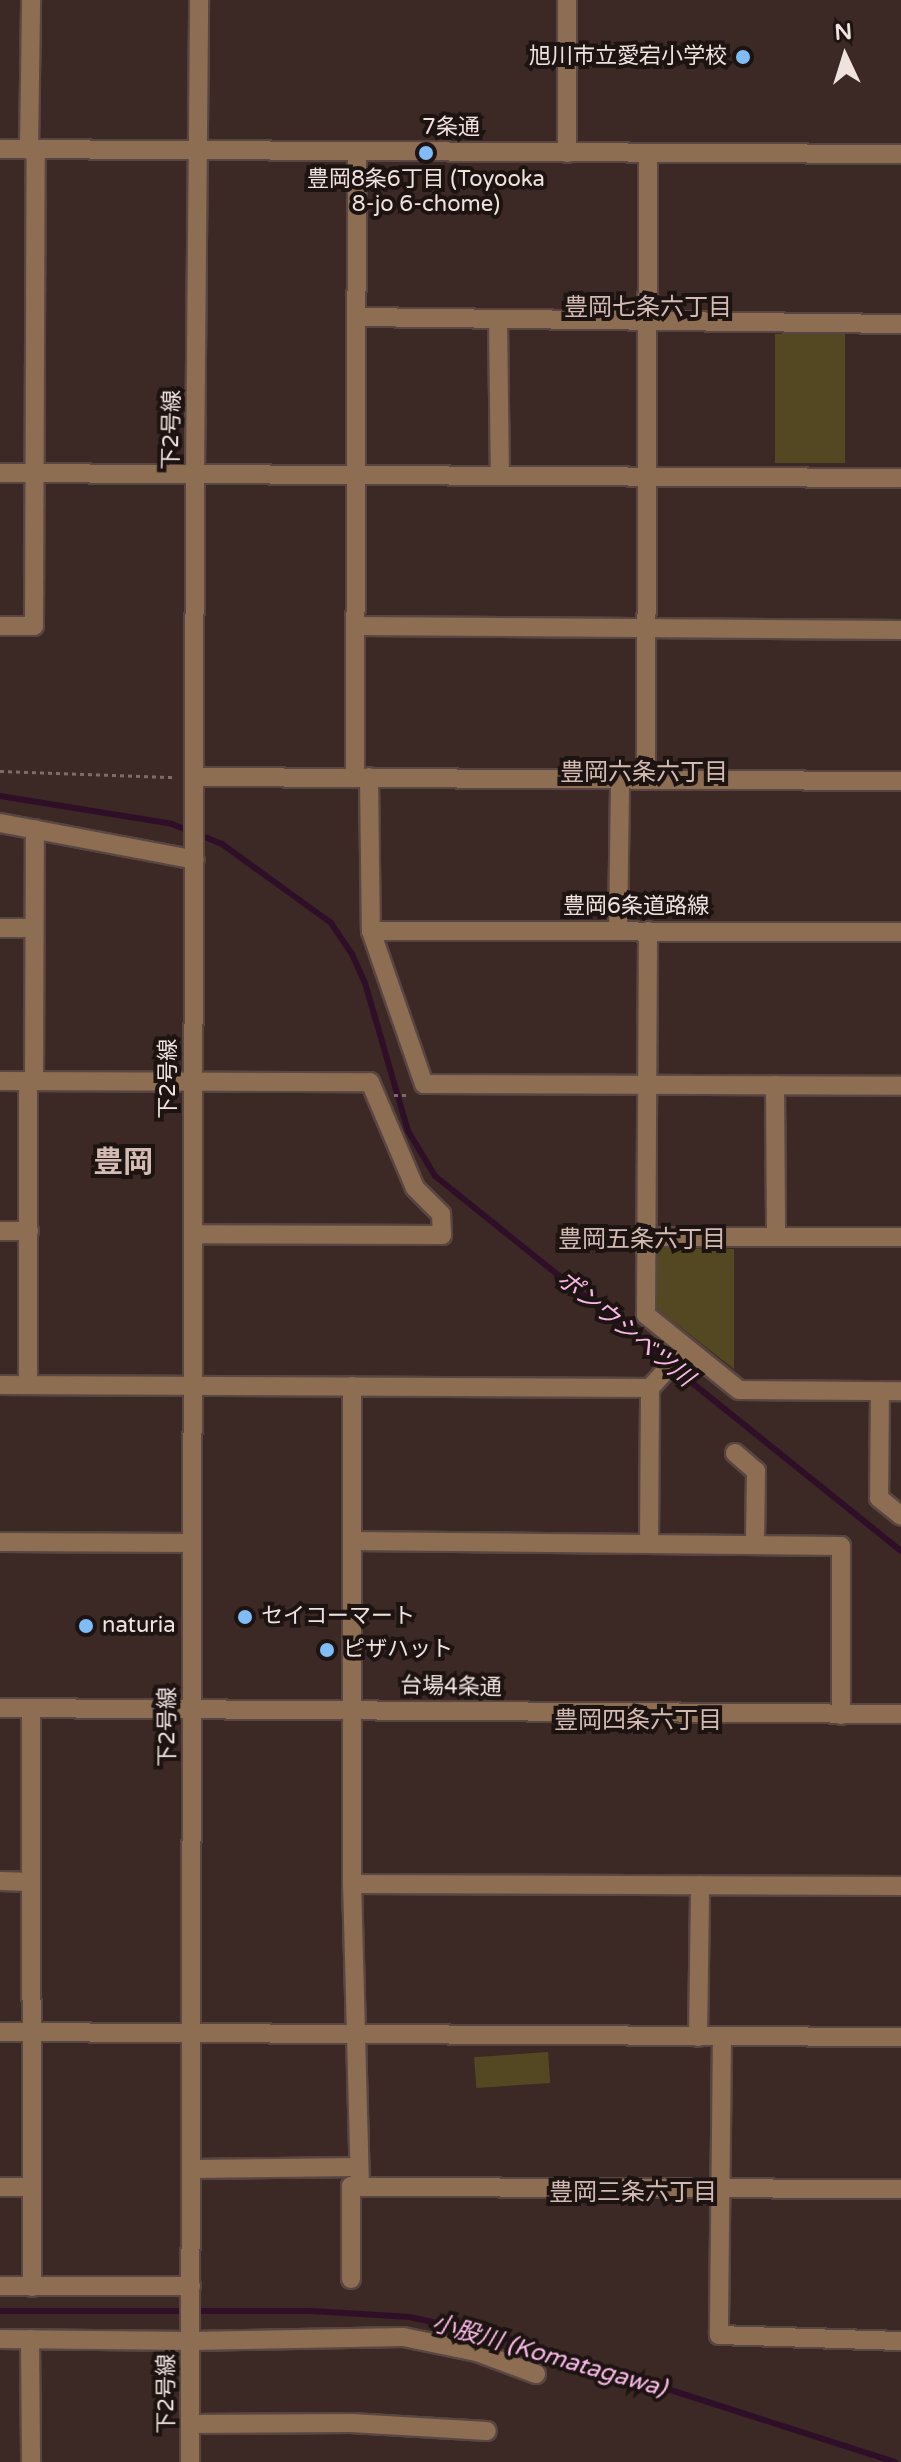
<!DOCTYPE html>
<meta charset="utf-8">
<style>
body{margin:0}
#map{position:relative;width:901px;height:2462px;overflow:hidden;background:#3c2824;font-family:"Varela Round","Noto Sans JP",sans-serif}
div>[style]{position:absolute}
.green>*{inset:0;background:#544822;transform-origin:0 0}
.stream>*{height:6px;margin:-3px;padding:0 3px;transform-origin:3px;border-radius:3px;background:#2f0e28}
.path>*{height:3px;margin-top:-1.5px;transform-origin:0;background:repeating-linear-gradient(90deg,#7e6c69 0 4px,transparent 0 8px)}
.roads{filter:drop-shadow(2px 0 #594642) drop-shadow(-2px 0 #594642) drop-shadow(0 2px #594642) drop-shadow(0 -2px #594642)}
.minor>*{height:18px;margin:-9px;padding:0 9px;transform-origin:9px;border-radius:9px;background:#8d6e52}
.dots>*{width:22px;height:22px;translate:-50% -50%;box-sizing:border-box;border:4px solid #1d1412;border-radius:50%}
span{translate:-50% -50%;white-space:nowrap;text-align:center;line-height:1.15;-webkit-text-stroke:8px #1d1412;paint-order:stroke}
.poi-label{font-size:22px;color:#f0e2df}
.right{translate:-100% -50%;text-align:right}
.left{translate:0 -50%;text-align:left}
.street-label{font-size:22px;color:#f0e2df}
.neighbourhood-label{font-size:24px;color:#d3bab3}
.water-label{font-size:24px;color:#f9b8e7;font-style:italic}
.district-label{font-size:30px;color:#d3bab3;font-weight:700}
.north{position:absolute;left:805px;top:16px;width:80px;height:80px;-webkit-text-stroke:6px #1d1412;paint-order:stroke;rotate:356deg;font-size:22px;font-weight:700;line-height:32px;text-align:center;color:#f0e2df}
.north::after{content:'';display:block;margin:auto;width:28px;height:36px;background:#f0e2df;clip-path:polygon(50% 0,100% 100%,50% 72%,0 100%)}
</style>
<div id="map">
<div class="green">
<i style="left:775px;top:334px;width:70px;height:129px"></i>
<i style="clip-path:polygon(657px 1248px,734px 1249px,734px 1369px,657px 1309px)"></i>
<i style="left:548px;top:2052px;width:31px;height:74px;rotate:86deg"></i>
</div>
<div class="stream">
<i style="left:0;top:796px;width:174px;rotate:9.2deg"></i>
<i style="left:172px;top:824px;width:54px;rotate:21.8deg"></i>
<i style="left:222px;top:844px;width:135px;rotate:35.9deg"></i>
<i style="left:331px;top:923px;width:37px;rotate:56deg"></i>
<i style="left:352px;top:954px;width:32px;rotate:66deg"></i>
<i style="left:365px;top:983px;width:154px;rotate:73.8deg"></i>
<i style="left:408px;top:1131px;width:52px;rotate:59deg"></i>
<i style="left:435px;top:1176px;width:598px;rotate:38.82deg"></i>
<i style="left:0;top:2311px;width:312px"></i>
<i style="left:312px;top:2311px;width:98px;rotate:3.5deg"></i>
<i style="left:410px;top:2317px;width:114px;rotate:12.7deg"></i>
<i style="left:521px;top:2342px;width:393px;rotate:17.8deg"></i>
</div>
<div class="path">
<i style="left:0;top:771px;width:176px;rotate:2deg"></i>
<i style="left:394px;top:1095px;width:16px"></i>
</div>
<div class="roads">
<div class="minor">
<i style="left:567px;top:0;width:153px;rotate:90deg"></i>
<i style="left:0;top:149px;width:901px;rotate:0.32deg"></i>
<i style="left:29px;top:150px;width:150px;rotate:-89.2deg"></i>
<i style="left:357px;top:317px;width:544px;rotate:0.74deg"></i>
<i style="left:498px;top:319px;width:157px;rotate:89.3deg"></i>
<i style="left:0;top:473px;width:901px;rotate:0.32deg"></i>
<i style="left:0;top:626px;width:34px"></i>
<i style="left:34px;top:626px;width:476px;rotate:-89.8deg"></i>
<i style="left:355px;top:626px;width:546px;rotate:0.42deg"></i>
<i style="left:196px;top:777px;width:705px;rotate:0.33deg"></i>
<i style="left:355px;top:777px;width:625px;rotate:-89.82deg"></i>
<i style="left:369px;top:777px;width:154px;rotate:89.3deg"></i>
<i style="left:371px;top:931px;width:162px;rotate:70.9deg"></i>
<i style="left:424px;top:1084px;width:477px;rotate:0.2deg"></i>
<i style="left:646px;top:779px;width:626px;rotate:-89.82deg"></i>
<i style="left:0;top:823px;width:198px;rotate:10.7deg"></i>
<i style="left:0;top:928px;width:34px"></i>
<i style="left:618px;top:930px;width:151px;rotate:-89.2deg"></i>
<i style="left:371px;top:931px;width:530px;rotate:0.11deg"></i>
<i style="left:648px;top:931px;width:384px;rotate:90.3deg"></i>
<i style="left:646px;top:1315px;width:119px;rotate:38.9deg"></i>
<i style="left:739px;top:1390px;width:162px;rotate:0.4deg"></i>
<i style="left:0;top:1081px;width:370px;rotate:0.2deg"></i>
<i style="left:370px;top:1082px;width:115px;rotate:67deg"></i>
<i style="left:415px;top:1188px;width:37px;rotate:45deg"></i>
<i style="left:441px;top:1214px;width:21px;rotate:87deg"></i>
<i style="left:442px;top:1235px;width:248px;rotate:-179.8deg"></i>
<i style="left:34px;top:1081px;width:252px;rotate:-89.8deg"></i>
<i style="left:775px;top:1085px;width:152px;rotate:89.6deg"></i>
<i style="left:0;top:1231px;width:29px"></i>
<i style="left:646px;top:1237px;width:255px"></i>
<i style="left:0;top:1385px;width:650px;rotate:0.26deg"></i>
<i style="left:28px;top:1385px;width:304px;rotate:-90deg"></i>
<i style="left:880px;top:1391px;width:107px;rotate:90.5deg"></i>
<i style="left:879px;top:1498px;width:28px;rotate:39deg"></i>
<i style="left:735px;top:1453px;width:28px;rotate:41deg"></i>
<i style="left:756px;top:1471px;width:73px;rotate:90.8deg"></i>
<i style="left:352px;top:1541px;width:489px;rotate:0.6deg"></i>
<i style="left:841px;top:1546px;width:169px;rotate:90deg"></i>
<i style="left:0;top:1542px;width:192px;rotate:0.3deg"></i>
<i style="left:649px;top:1542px;width:154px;rotate:-89.6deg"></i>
<i style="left:650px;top:1388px;width:54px;rotate:-48deg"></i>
<i style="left:0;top:1708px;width:901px;rotate:0.38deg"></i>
<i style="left:31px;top:1708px;width:579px;rotate:89.9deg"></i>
<i style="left:0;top:1881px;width:31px;rotate:2deg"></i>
<i style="left:352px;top:1884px;width:549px;rotate:0.21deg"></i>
<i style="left:0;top:2032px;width:901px;rotate:0.32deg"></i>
<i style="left:698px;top:2037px;width:152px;rotate:-89.2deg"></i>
<i style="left:722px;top:2037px;width:298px;rotate:90.6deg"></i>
<i style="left:719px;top:2335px;width:182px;rotate:1.9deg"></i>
<i style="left:191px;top:2169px;width:168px;rotate:-0.7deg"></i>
<i style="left:0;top:2187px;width:30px"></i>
<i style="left:360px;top:2187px;width:541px;rotate:0.21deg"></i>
<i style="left:351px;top:2279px;width:93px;rotate:-90deg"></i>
<i style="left:351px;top:2186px;width:9px;rotate:6deg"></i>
<i style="left:360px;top:2187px;width:303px;rotate:-91.5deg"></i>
<i style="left:352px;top:1884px;width:498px;rotate:-90deg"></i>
<i style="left:0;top:2286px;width:191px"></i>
<i style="left:0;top:2339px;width:191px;rotate:0.6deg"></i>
<i style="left:191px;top:2341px;width:212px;rotate:-1.1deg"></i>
<i style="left:403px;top:2337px;width:76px;rotate:11.5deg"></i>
<i style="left:477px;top:2352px;width:63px;rotate:20.4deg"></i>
<i style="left:30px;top:2339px;width:123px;rotate:89.5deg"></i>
<i style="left:191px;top:2424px;width:160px;rotate:-0.4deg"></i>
<i style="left:351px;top:2423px;width:136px;rotate:3.4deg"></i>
<i style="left:190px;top:2462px;width:1988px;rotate:-89.86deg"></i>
<i style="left:195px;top:474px;width:474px;rotate:-89.5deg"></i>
</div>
</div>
<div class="dots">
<i style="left:743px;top:57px;background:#81bcfa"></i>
<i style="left:426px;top:153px;background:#81bcfa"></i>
<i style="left:245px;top:1617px;background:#81bcfa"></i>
<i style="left:86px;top:1626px;background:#81bcfa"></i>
<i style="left:327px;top:1650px;background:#81bcfa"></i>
</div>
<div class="poi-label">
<span class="right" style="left:727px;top:57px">旭川市立愛宕小学校</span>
<span style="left:426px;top:192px">豊岡8条6丁目 (Toyooka<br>8-jo 6-chome)</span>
<span class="left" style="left:261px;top:1617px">セイコーマート</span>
<span class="left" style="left:102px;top:1626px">naturia</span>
<span class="left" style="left:343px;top:1650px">ピザハット</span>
</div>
<div class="street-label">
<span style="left:451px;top:128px">7条通</span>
<span style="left:172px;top:430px;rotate:-89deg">下2号線</span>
<span style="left:636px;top:907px">豊岡6条道路線</span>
<span style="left:169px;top:1079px;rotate:-90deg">下2号線</span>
<span style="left:451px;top:1687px;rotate:1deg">台場4条通</span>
<span style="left:168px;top:1727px;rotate:-90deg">下2号線</span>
<span style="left:167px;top:2394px;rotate:-90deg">下2号線</span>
</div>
<div class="neighbourhood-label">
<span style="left:648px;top:308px">豊岡七条六丁目</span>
<span style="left:644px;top:773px">豊岡六条六丁目</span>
<span style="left:642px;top:1240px">豊岡五条六丁目</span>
<span style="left:638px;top:1721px">豊岡四条六丁目</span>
<span style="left:633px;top:2193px">豊岡三条六丁目</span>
</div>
<div class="water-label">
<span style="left:625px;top:1329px;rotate:39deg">ポンウシベツ川</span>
<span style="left:549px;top:2356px;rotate:16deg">小股川 (Komatagawa)</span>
</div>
<div class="district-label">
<span style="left:123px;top:1163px">豊岡</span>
</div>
<div class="north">N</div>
</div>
